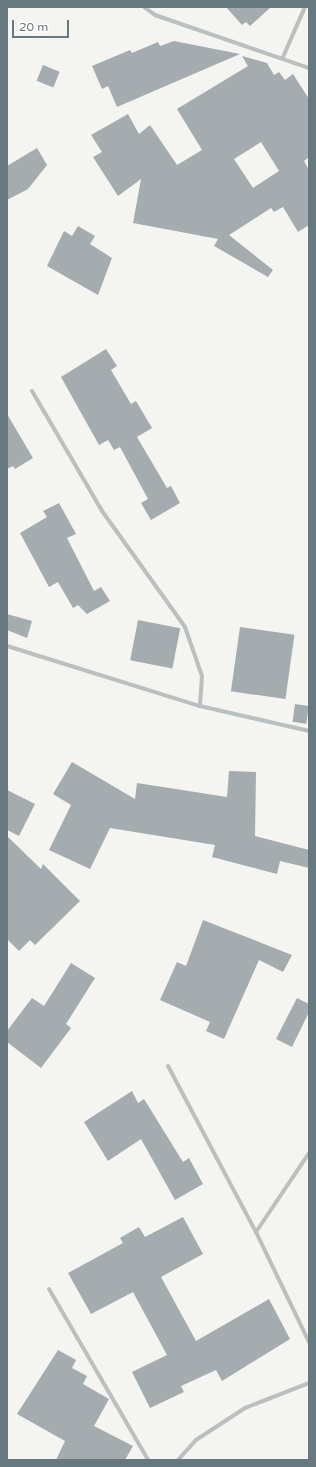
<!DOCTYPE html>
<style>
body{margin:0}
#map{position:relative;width:316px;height:1467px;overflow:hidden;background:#f4f4f1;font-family:"Varela Round",sans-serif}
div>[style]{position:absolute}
.building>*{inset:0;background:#a4acaf;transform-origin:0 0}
.minor>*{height:4px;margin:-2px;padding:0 2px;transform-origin:2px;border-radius:2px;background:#babfc0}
span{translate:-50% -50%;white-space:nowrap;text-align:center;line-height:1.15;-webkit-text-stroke:4px #fff;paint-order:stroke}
.frame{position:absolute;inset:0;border:8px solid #67787e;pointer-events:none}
.scale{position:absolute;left:12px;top:20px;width:57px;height:18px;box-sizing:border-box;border:2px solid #67787e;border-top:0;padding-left:5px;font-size:12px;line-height:14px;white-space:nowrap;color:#67787e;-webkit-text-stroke:3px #fff;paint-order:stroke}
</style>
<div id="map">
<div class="building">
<i style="clip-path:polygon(226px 7px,271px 7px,250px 26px,246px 22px,242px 25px)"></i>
<i style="clip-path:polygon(174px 41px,240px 54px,117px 107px,108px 86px,102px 89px,92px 66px,130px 50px,132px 53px,158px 42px,160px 46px)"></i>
<i style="clip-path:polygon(evenodd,242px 56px,267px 63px,274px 75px,279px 72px,285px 80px,293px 74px,309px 99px,309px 157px,304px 161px,309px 170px,309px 225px,298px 232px,283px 207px,274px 212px,271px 208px,229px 235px,273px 270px,268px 277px,214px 246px,218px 239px,133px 223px,141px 179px,118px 196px,93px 157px,102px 152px,91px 135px,128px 114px,139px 134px,150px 125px,177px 165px,202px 150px,177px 109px,248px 66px,242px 56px,261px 142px,279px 171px,253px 188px,234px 159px,261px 142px)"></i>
<i style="left:43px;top:65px;width:18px;height:17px;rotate:22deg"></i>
<i style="clip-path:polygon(37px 148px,47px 165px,28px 189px,7px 200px,7px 166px)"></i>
<i style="clip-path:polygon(78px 226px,95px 236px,90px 244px,112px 258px,98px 295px,47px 266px,64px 231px,72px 236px)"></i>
<i style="clip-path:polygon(106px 349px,117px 366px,111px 370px,131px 404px,136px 401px,152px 428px,137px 437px,167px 488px,171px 486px,180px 503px,151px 520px,141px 503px,148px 499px,120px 447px,114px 450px,108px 440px,99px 445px,61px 377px)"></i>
<i style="clip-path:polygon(7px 414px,33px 458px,15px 469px,13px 466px,7px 469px)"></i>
<i style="clip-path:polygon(59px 503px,76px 534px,67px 538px,94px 591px,101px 587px,110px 601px,87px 614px,78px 605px,73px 608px,58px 582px,49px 587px,20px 533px,47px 517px,43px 511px)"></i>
<i style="clip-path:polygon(7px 614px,32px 621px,27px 638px,7px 630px)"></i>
<i style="left:138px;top:620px;width:43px;height:41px;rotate:11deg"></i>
<i style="left:240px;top:627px;width:55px;height:65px;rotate:8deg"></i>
<i style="left:295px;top:704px;width:14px;height:18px;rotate:8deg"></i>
<i style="clip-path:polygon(72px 762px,135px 799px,137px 783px,227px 797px,229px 771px,256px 772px,255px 836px,309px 850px,309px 868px,280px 861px,277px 874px,212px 857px,215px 845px,110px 828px,90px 869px,49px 850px,71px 805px,53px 794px)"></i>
<i style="clip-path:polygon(7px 790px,35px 804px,19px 836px,7px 830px)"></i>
<i style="clip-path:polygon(7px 836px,41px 869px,43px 864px,80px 901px,35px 945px,30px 940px,19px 951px,7px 939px)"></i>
<i style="clip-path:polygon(203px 920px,292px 955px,283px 972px,259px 960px,224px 1039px,206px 1031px,210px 1022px,160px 1000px,177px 962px,186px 966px)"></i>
<i style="clip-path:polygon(71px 963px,95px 978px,66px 1024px,71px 1028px,41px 1068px,7px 1042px,7px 1031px,32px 998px,44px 1006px)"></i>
<i style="clip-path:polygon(297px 998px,309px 1004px,309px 1012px,292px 1047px,276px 1039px)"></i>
<i style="clip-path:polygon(132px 1091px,138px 1103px,144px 1099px,183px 1162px,189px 1158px,203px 1184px,175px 1200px,141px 1139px,108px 1161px,84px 1122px)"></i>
<i style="clip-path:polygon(183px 1217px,203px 1254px,161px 1277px,196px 1341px,269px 1299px,290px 1339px,222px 1381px,216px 1370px,181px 1386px,184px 1392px,150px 1408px,132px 1372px,167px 1355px,133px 1292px,91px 1314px,68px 1273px,123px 1243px,120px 1238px,139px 1227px,145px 1237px)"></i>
<i style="clip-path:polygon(58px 1350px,76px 1360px,72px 1368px,87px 1376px,83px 1384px,109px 1399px,94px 1426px,133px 1446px,125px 1460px,56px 1460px,65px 1441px,17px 1414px)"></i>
</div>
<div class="minor">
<i style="left:144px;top:7px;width:14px;rotate:36deg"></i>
<i style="left:155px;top:15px;width:163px;rotate:19deg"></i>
<i style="left:283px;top:57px;width:55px;rotate:-66.3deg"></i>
<i style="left:32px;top:391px;width:139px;rotate:59.7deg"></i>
<i style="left:102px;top:511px;width:143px;rotate:54.4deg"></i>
<i style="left:185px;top:627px;width:52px;rotate:70.9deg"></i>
<i style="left:202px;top:676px;width:30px;rotate:94deg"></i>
<i style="left:7px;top:646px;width:202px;rotate:17.3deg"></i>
<i style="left:200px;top:706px;width:112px;rotate:12.9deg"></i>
<i style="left:168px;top:1066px;width:188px;rotate:62.1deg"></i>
<i style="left:256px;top:1232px;width:122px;rotate:64.3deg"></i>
<i style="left:256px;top:1232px;width:95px;rotate:-56.1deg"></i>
<i style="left:49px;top:1289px;width:198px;rotate:59.9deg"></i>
<i style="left:178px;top:1460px;width:27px;rotate:-48deg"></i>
<i style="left:196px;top:1440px;width:59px;rotate:-33.1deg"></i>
<i style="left:245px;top:1408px;width:69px;rotate:-21.3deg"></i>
</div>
<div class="frame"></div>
<div class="scale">20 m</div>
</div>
